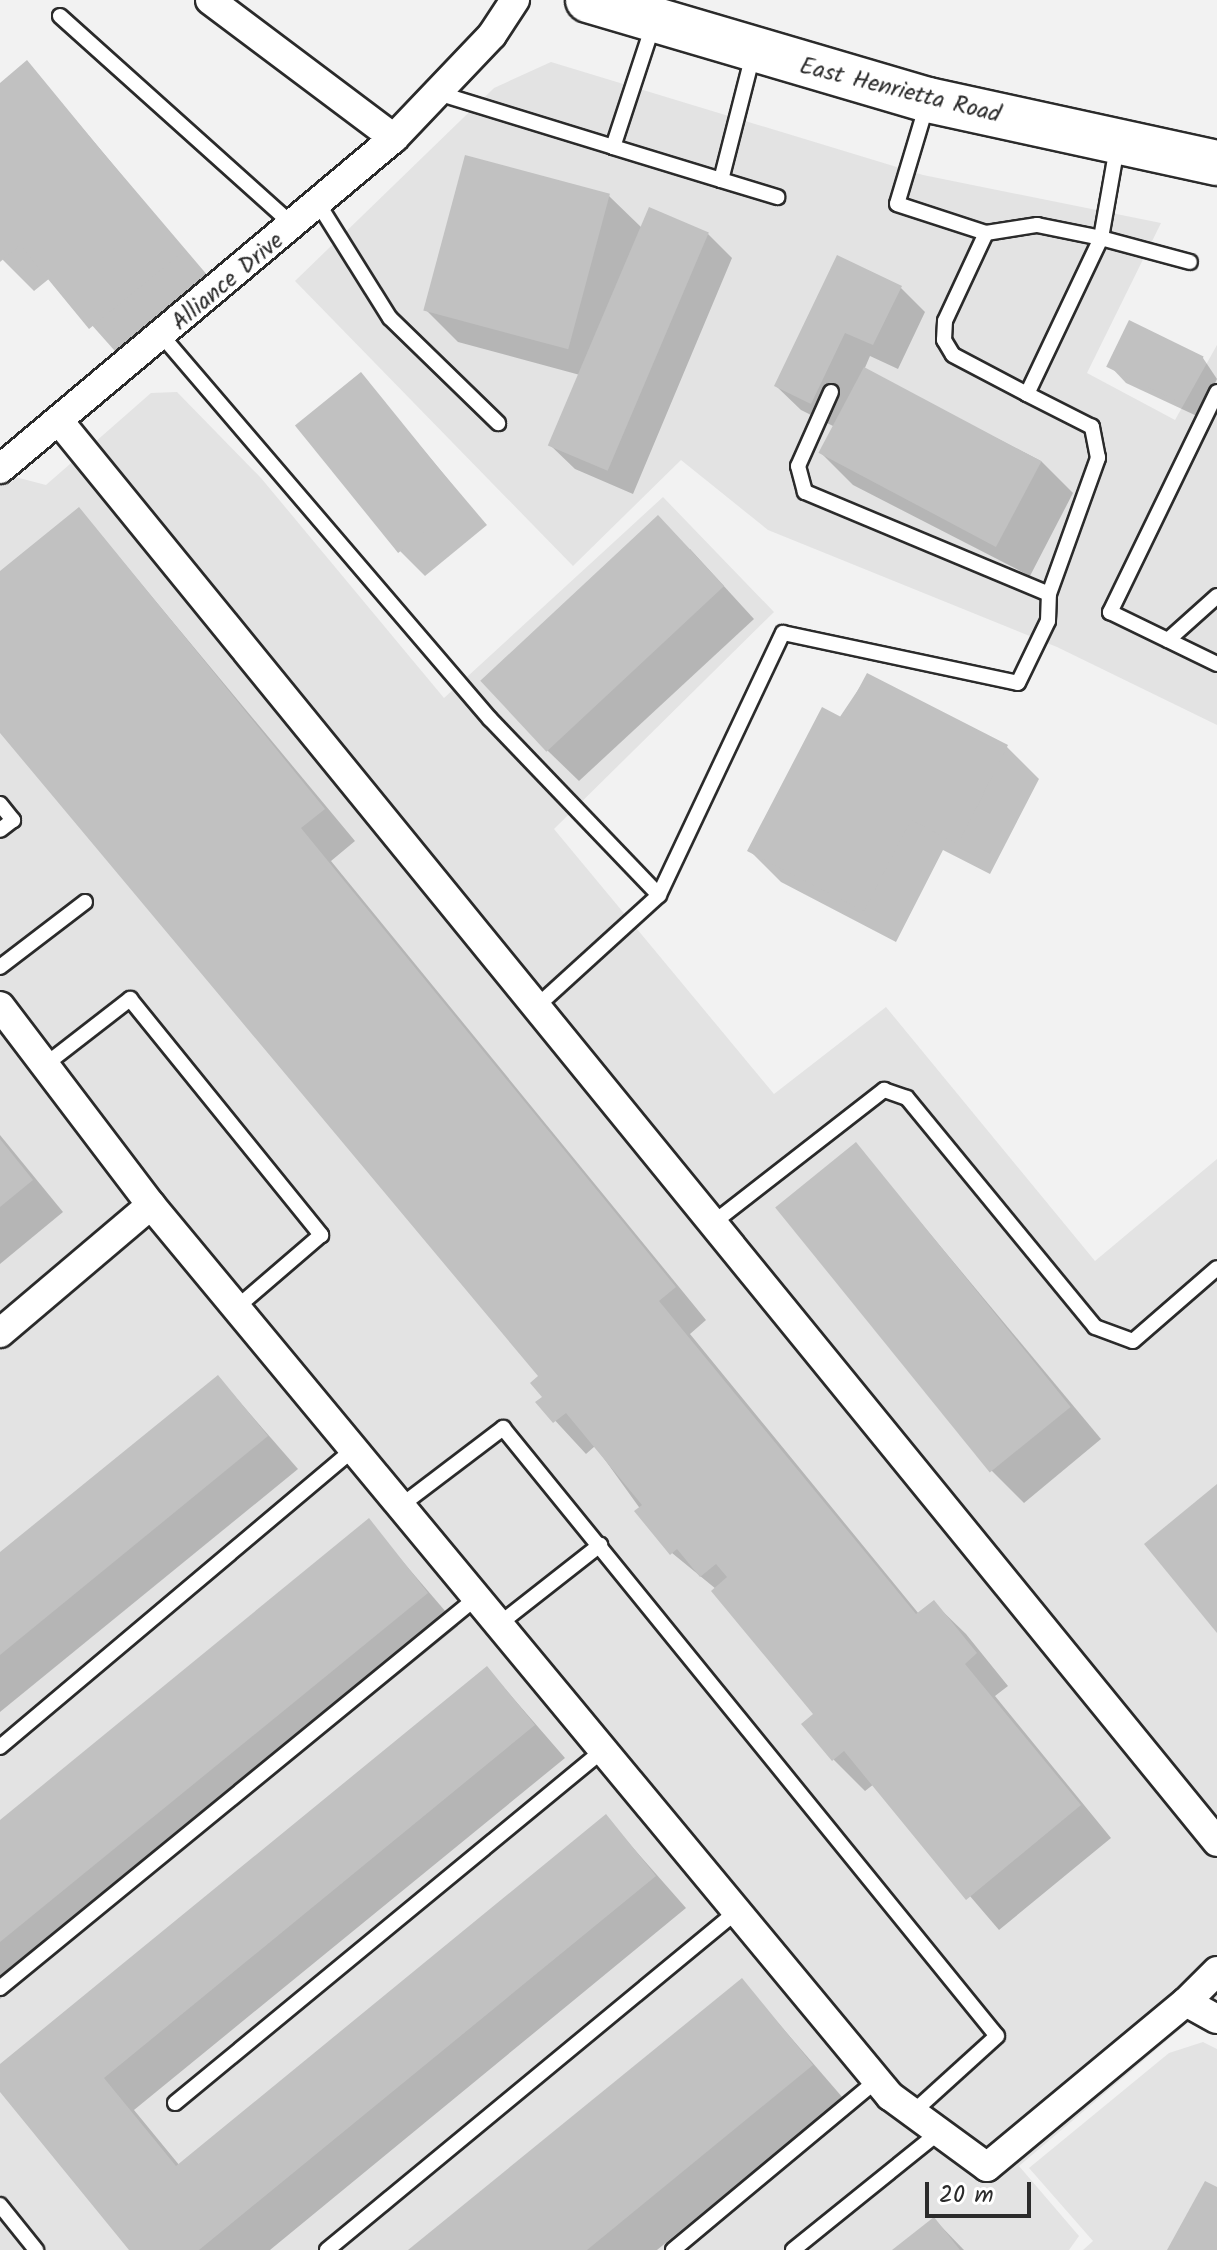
<!DOCTYPE html>
<style>
body{margin:0}
#map{position:relative;width:1217px;height:2250px;overflow:hidden;background:#f2f2f2;font-family:Kalam,sans-serif}
div>[style]{position:absolute}
.built>*{inset:0;background:#e3e3e3}
.shadow>*{inset:0;background:#0003}
.building>*{inset:0;background:#c1c1c1;transform-origin:0 0}
.roads{filter:drop-shadow(2px 0 #2b2b2b) drop-shadow(-2px 0 #2b2b2b) drop-shadow(0 2px #2b2b2b) drop-shadow(0 -2px #2b2b2b)}
.lane>*{height:14px;margin:-7px;padding:0 7px;transform-origin:7px;border-radius:7px;background:#fff}
.street>*{height:28px;margin:-14px;padding:0 14px;transform-origin:14px;border-radius:14px;background:#fff}
.primary>*{height:44px;margin:-22px;padding:0 22px;transform-origin:22px;border-radius:22px;background:#fff}
span{translate:-50% -50%;white-space:nowrap;text-align:center;line-height:1.15;-webkit-text-stroke:6px #fff;paint-order:stroke}
.street-label{font-size:24px;color:#2b2b2b}
.scale{position:absolute;left:925px;top:2182px;width:106px;height:36px;box-sizing:border-box;border:4px solid #2b2b2b;border-top:0;padding-left:10px;font-size:24px;line-height:28px;white-space:nowrap;color:#2b2b2b;-webkit-text-stroke:6px #fff;paint-order:stroke}
</style>
<div id="map">
<div class="built">
<i style="clip-path:polygon(551px 62px,923px 175px,1161px 223px,1087px 373px,1175px 420px,1217px 345px,1217px 725px,1057px 647px,768px 530px,681px 460px,573px 566px,295px 281px,494px 88px)"></i>
<i style="clip-path:polygon(177px 392px,261px 478px,444px 698px,663px 497px,774px 612px,554px 829px,774px 1094px,886px 1007px,1095px 1261px,1217px 1159px,1217px 1998px,1019px 2166px,1079px 2236px,1069px 2250px,0 2250px,0 473px,46px 485px,151px 393px)"></i>
<i style="clip-path:polygon(1203px 2042px,1217px 2049px,1217px 2250px,1083px 2250px,1093px 2241px,1029px 2168px,1169px 2053px)"></i>
</div>
<div class="shadow">
<i style="clip-path:polygon(27px 63px,214px 283px,122px 359px,50px 278px,34px 291px,0 257px,0 85px)"></i>
<i style="clip-path:polygon(609px 196px,642px 228px,708px 234px,732px 258px,633px 494px,575px 469px,550px 445px,580px 375px,458px 342px,426px 310px)"></i>
<i style="clip-path:polygon(900px 287px,925px 312px,898px 369px,870px 356px,864px 370px,1041px 461px,1073px 493px,1030px 576px,853px 485px,821px 453px,835px 427px,801px 410px,776px 386px)"></i>
<i style="clip-path:polygon(1203px 358px,1217px 379px,1199px 417px,1126px 383px,1110px 366px)"></i>
<i style="clip-path:polygon(360px 375px,487px 525px,425px 576px,400px 551px)"></i>
<i style="clip-path:polygon(79px 509px,355px 841px,331px 861px,706px 1320px,690px 1334px,919px 1614px,934px 1603px,966px 1634px,1008px 1686px,995px 1696px,1111px 1838px,999px 1930px,874px 1784px,865px 1791px,834px 1760px,816px 1714px,716px 1589px,672px 1553px,595px 1446px,586px 1454px,538px 1402px,544px 1397px,541px 1376px,0 728px,0 574px)"></i>
<i style="clip-path:polygon(690px 549px,754px 619px,579px 781px,547px 750px)"></i>
<i style="clip-path:polygon(868px 675px,1007px 747px,1039px 779px,990px 874px,943px 850px,896px 942px,781px 882px,750px 851px)"></i>
<i style="clip-path:polygon(0 1135px,63px 1212px,0 1264px)"></i>
<i style="clip-path:polygon(856px 1145px,1101px 1439px,1024px 1503px,992px 1471px)"></i>
<i style="clip-path:polygon(218px 1377px,298px 1469px,0 1712px,0 1555px)"></i>
<i style="clip-path:polygon(368px 1521px,458px 1626px,0 1999px,0 1822px)"></i>
<i style="clip-path:polygon(487px 1668px,565px 1758px,134px 2110px,180px 2166px,605px 1816px,686px 1908px,270px 2250px,131px 2250px,0 2089px,0 2067px)"></i>
<i style="clip-path:polygon(742px 1981px,843px 2098px,657px 2250px,412px 2250px)"></i>
<i style="clip-path:polygon(934px 2219px,964px 2250px,895px 2250px)"></i>
</div>
<div class="building">
<i style="clip-path:polygon(27px 60px,184px 251px,89px 329px,20px 245px,0 262px,0 83px)"></i>
<i style="left:465px;top:155px;width:150px;height:161px;rotate:15deg"></i>
<i style="left:649px;top:207px;width:65px;height:259px;rotate:23deg"></i>
<i style="clip-path:polygon(837px 255px,902px 286px,873px 345px,845px 333px,811px 404px,774px 386px)"></i>
<i style="left:1129px;top:320px;width:83px;height:52px;rotate:26deg"></i>
<i style="left:864px;top:367px;width:201px;height:97px;rotate:28deg"></i>
<i style="left:361px;top:372px;width:164px;height:85px;rotate:51deg"></i>
<i style="clip-path:polygon(79px 507px,325px 809px,301px 828px,676px 1287px,659px 1301px,916px 1614px,934px 1600px,977px 1653px,965px 1664px,1081px 1805px,966px 1900px,844px 1751px,832px 1761px,801px 1724px,813px 1714px,711px 1591px,727px 1577px,716px 1564px,700px 1577px,677px 1549px,670px 1555px,634px 1511px,642px 1505px,566px 1413px,553px 1423px,535px 1402px,542px 1397px,530px 1383px,538px 1376px,0 733px,0 571px)"></i>
<i style="left:658px;top:515px;width:97px;height:243px;rotate:47deg"></i>
<i style="clip-path:polygon(867px 673px,1008px 745px,958px 844px,911px 820px,864px 911px,747px 851px,822px 707px,843px 718px)"></i>
<i style="clip-path:polygon(0 1139px,33px 1180px,0 1207px)"></i>
<i style="left:856px;top:1142px;width:341px;height:104px;rotate:51deg"></i>
<i style="clip-path:polygon(218px 1375px,268px 1436px,0 1655px,0 1552px)"></i>
<i style="clip-path:polygon(1217px 1484px,1217px 1633px,1144px 1544px)"></i>
<i style="clip-path:polygon(369px 1518px,428px 1593px,0 1942px,0 1820px)"></i>
<i style="clip-path:polygon(487px 1666px,535px 1725px,104px 2078px,176px 2166px,606px 1814px,656px 1876px,199px 2250px,129px 2250px,0 2092px,0 2064px)"></i>
<i style="clip-path:polygon(742px 1978px,813px 2065px,587px 2250px,408px 2250px)"></i>
<i style="clip-path:polygon(1205px 2181px,1217px 2187px,1217px 2250px,1167px 2250px)"></i>
<i style="clip-path:polygon(934px 2217px,960px 2250px,892px 2250px)"></i>
</div>
<div class="roads">
<div class="lane">
<i style="left:60px;top:16px;width:314px;rotate:41.9deg"></i>
<i style="left:438px;top:93px;width:183px;rotate:17.1deg"></i>
<i style="left:613px;top:147px;width:128px;rotate:-71.8deg"></i>
<i style="left:927px;top:104px;width:104px;rotate:106.7deg"></i>
<i style="left:897px;top:204px;width:94px;rotate:18deg"></i>
<i style="left:986px;top:233px;width:52px;rotate:-8.9deg"></i>
<i style="left:1037px;top:225px;width:65px;rotate:11.5deg"></i>
<i style="left:1101px;top:238px;width:92px;rotate:-80deg"></i>
<i style="left:613px;top:147px;width:113px;rotate:17deg"></i>
<i style="left:721px;top:180px;width:130px;rotate:-75.7deg"></i>
<i style="left:721px;top:180px;width:59px;rotate:16.9deg"></i>
<i style="left:319px;top:205px;width:133px;rotate:57.9deg"></i>
<i style="left:390px;top:318px;width:151px;rotate:44.2deg"></i>
<i style="left:986px;top:233px;width:97px;rotate:115deg"></i>
<i style="left:945px;top:321px;width:19px;rotate:93deg"></i>
<i style="left:944px;top:340px;width:17px;rotate:59deg"></i>
<i style="left:953px;top:355px;width:84px;rotate:27.8deg"></i>
<i style="left:1027px;top:394px;width:173px;rotate:-64.6deg"></i>
<i style="left:1101px;top:238px;width:92px;rotate:15.1deg"></i>
<i style="left:163px;top:337px;width:503px;rotate:49.44deg"></i>
<i style="left:490px;top:719px;width:244px;rotate:46.2deg"></i>
<i style="left:659px;top:895px;width:290px;rotate:-64.7deg"></i>
<i style="left:783px;top:633px;width:240px;rotate:12deg"></i>
<i style="left:1018px;top:683px;width:69px;rotate:-64.2deg"></i>
<i style="left:1048px;top:621px;width:27px;rotate:-88deg"></i>
<i style="left:1049px;top:594px;width:145px;rotate:-70.2deg"></i>
<i style="left:1098px;top:458px;width:32px;rotate:-101deg"></i>
<i style="left:1092px;top:427px;width:73px;rotate:-153.1deg"></i>
<i style="left:831px;top:392px;width:81px;rotate:114deg"></i>
<i style="left:798px;top:466px;width:27px;rotate:75deg"></i>
<i style="left:805px;top:492px;width:264px;rotate:22.7deg"></i>
<i style="left:1217px;top:392px;width:245px;rotate:115.9deg"></i>
<i style="left:1110px;top:612px;width:119px;rotate:25.9deg"></i>
<i style="left:1168px;top:640px;width:66px;rotate:-41.9deg"></i>
<i style="left:0;top:804px;width:21px;rotate:51deg"></i>
<i style="left:13px;top:820px;width:16px;rotate:142deg"></i>
<i style="left:0;top:967px;width:107px;rotate:-37.4deg"></i>
<i style="left:536px;top:1007px;width:166px;rotate:-42.3deg"></i>
<i style="left:45px;top:1065px;width:108px;rotate:-37.8deg"></i>
<i style="left:130px;top:999px;width:304px;rotate:51deg"></i>
<i style="left:321px;top:1235px;width:112px;rotate:139.3deg"></i>
<i style="left:713px;top:1223px;width:217px;rotate:-37.9deg"></i>
<i style="left:884px;top:1090px;width:24px;rotate:19deg"></i>
<i style="left:907px;top:1098px;width:296px;rotate:50.6deg"></i>
<i style="left:1095px;top:1327px;width:40px;rotate:20.2deg"></i>
<i style="left:1133px;top:1341px;width:111px;rotate:-41deg"></i>
<i style="left:399px;top:1507px;width:131px;rotate:-37.2deg"></i>
<i style="left:503px;top:1428px;width:783px;rotate:50.91deg"></i>
<i style="left:997px;top:2036px;width:115px;rotate:137.8deg"></i>
<i style="left:498px;top:1625px;width:130px;rotate:-38.1deg"></i>
<i style="left:0;top:1747px;width:460px;rotate:-40.1deg"></i>
<i style="left:0;top:1988px;width:614px;rotate:-39.32deg"></i>
<i style="left:175px;top:2103px;width:553px;rotate:-39.5deg"></i>
<i style="left:0;top:2205px;width:58px;rotate:51.3deg"></i>
<i style="left:327px;top:2250px;width:531px;rotate:-39.57deg"></i>
<i style="left:673px;top:2250px;width:264px;rotate:-39.8deg"></i>
<i style="left:793px;top:2250px;width:188px;rotate:-38.9deg"></i>
</div>
<div class="street">
<i style="left:210px;top:0;width:230px;rotate:36.9deg"></i>
<i style="left:59px;top:421px;width:1833px;rotate:50.82deg"></i>
<i style="left:0;top:469px;width:515px;rotate:-40.03deg"></i>
<i style="left:394px;top:138px;width:142px;rotate:-46.4deg"></i>
<i style="left:492px;top:35px;width:42px;rotate:-56.7deg"></i>
<i style="left:0;top:1006px;width:250px;rotate:52.8deg"></i>
<i style="left:151px;top:1205px;width:1158px;rotate:50.33deg"></i>
<i style="left:890px;top:2096px;width:120px;rotate:36.2deg"></i>
<i style="left:987px;top:2167px;width:259px;rotate:-39.7deg"></i>
<i style="left:1186px;top:2002px;width:35px;rotate:29deg"></i>
<i style="left:0;top:1333px;width:198px;rotate:-40.3deg"></i>
<i style="left:1186px;top:2002px;width:44px;rotate:-45deg"></i>
</div>
<div class="primary">
<i style="left:588px;top:0;width:354px;rotate:16.4deg"></i>
<i style="left:928px;top:100px;width:296px;rotate:12.3deg"></i>
</div>
</div>
<div class="street-label">
<span style="left:900px;top:91px;rotate:14deg">East Henrietta Road</span>
<span style="left:228px;top:282px;rotate:-40deg">Alliance Drive</span>
</div>
<div class="scale">20 m</div>
</div>
